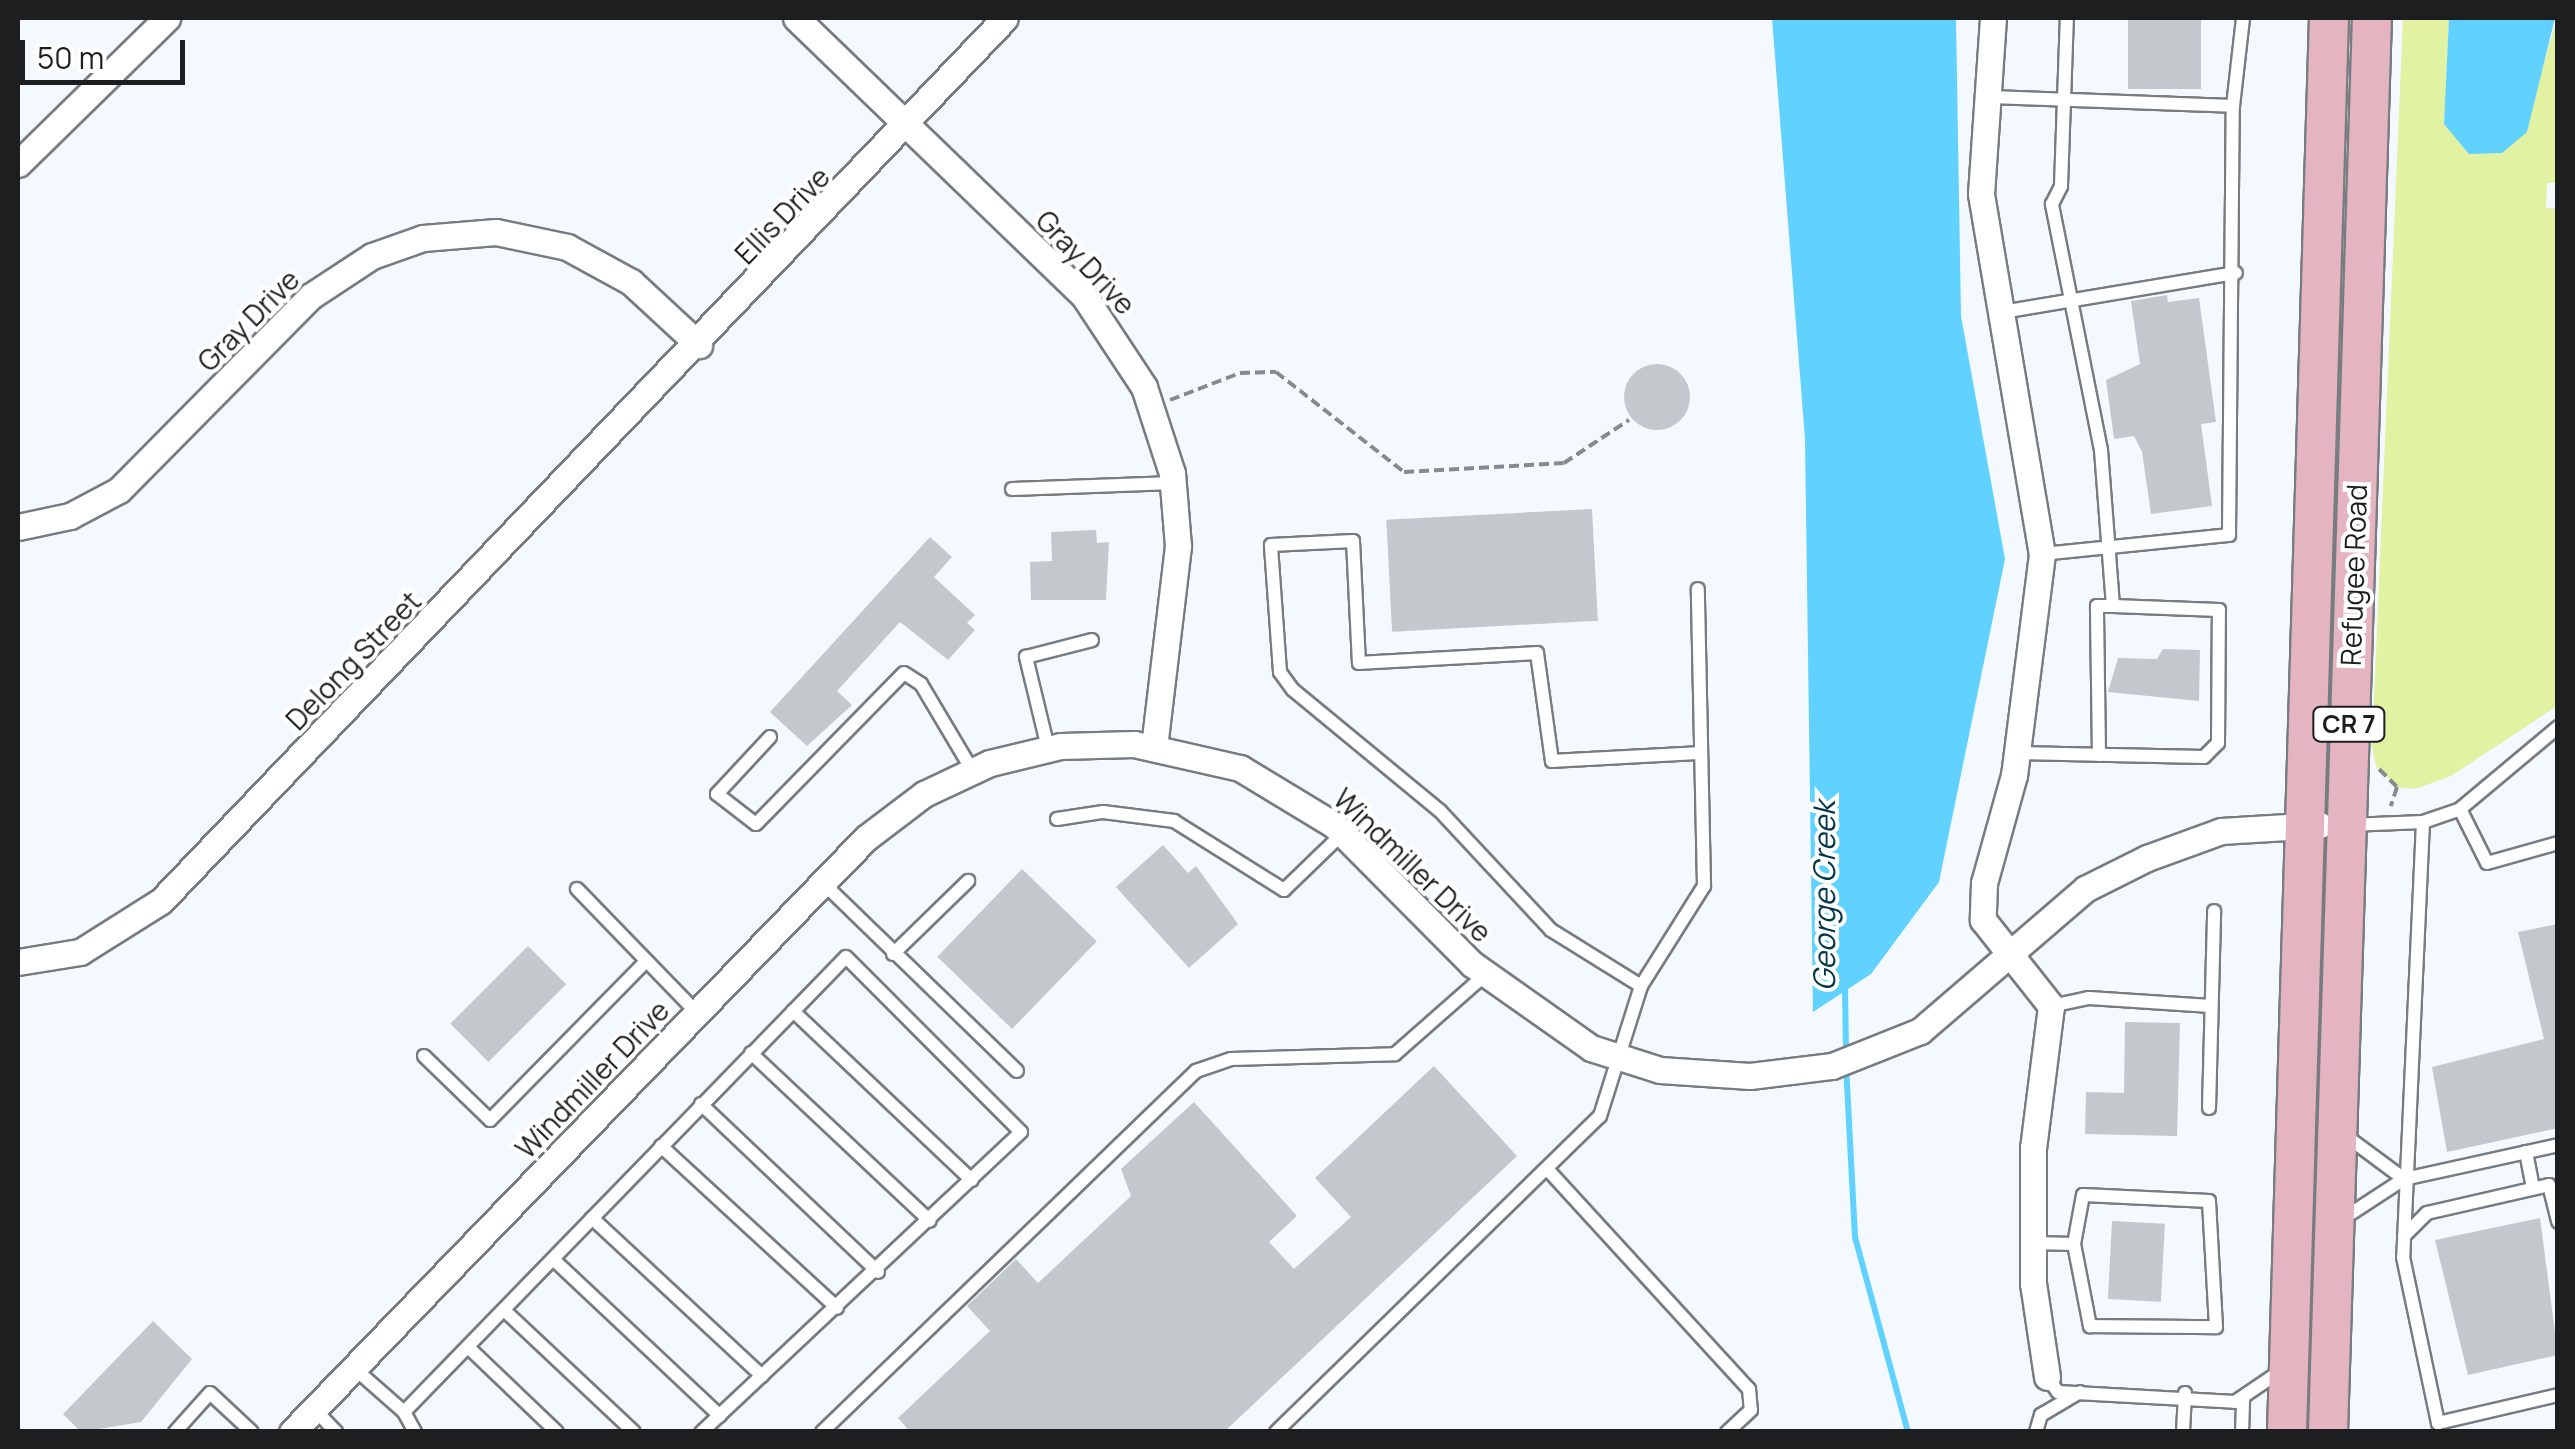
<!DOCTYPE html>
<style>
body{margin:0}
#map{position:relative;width:2575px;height:1449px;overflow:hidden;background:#f3f9fe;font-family:Manrope,sans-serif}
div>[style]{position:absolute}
.green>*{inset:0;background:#e1f2a2}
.water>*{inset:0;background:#61d1ff}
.stream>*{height:6px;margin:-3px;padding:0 3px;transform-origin:3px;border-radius:3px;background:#61d1ff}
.building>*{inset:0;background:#c3c8cd;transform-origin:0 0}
.round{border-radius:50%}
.path>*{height:4px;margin-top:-2px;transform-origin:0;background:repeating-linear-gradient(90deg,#868a8e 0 10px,transparent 0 15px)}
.roads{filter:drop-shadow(2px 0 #777c81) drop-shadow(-2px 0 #777c81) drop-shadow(0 2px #777c81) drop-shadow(0 -2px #777c81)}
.lane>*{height:12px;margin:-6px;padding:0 6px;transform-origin:6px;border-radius:6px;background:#fff}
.street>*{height:25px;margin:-12.5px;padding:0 12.5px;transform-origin:12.5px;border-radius:12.5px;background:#fff}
.primary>*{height:38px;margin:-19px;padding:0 19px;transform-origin:19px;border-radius:19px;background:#e5b4c1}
span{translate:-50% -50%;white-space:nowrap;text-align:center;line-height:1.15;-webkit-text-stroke:8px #fff;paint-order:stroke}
.shield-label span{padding:2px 8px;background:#fff;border:2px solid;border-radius:8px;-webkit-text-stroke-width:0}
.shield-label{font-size:25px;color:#1c1e20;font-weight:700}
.street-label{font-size:28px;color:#1c1e20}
.water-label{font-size:30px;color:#023749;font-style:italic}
.frame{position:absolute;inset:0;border:20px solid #1c1e20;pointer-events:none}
.scale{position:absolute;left:20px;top:40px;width:165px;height:45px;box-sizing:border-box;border:5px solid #1c1e20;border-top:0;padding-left:12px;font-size:30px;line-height:35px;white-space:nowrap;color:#1c1e20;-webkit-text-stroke:8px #fff;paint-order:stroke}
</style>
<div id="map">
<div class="green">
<i style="clip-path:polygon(2403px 18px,2449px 18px,2444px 124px,2542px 70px,2557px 18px,2557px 183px,2547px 183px,2546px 208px,2558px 209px,2557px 706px,2451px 776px,2415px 789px,2397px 787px,2376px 766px,2372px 746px)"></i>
</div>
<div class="water">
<i style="clip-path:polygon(1772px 18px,1956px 18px,1961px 316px,2005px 559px,1939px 882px,1871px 974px,1813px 1012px,1805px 439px)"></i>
<i style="clip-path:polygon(2449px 18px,2555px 18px,2527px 132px,2502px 153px,2469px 154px,2444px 124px)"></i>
</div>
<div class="stream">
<i style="left:1845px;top:985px;width:68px;rotate:89.2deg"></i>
<i style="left:1846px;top:1065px;width:172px;rotate:87deg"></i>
<i style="left:1855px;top:1237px;width:202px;rotate:74.8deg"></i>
</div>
<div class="building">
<i style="left:2128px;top:18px;width:73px;height:71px"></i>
<i style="clip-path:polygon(2167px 295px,2168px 302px,2199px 298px,2216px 422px,2201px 424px,2212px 506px,2151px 514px,2142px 452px,2134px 436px,2114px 439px,2106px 380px,2140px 364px,2131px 301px)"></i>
<i class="round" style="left:1624px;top:364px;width:66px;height:66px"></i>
<i style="left:1592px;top:509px;width:112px;height:206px;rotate:87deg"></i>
<i style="clip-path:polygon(1096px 530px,1097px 543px,1109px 542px,1106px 600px,1031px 600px,1030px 562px,1052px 561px,1051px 532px)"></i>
<i style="clip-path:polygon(930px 537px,952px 557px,934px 577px,975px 615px,967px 623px,975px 630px,948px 660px,900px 622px,837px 691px,852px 705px,807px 746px,770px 712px)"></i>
<i style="clip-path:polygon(2163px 649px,2200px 650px,2199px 701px,2108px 692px,2118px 658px,2157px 659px)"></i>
<i style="clip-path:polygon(1163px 845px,1188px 873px,1196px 866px,1238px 924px,1189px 968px,1116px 887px)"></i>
<i style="left:1022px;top:869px;width:104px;height:122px;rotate:44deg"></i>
<i style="clip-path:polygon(2558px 924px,2558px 1128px,2447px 1152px,2432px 1067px,2544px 1039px,2518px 932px)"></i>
<i style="left:528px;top:946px;width:54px;height:110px;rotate:45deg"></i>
<i style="clip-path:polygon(2125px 1022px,2180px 1023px,2177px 1136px,2085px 1134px,2086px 1092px,2124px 1093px)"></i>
<i style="clip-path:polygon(1434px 1066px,1517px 1156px,1224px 1432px,910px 1432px,898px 1418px,990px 1331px,967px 1306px,1016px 1259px,1038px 1283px,1131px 1196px,1121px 1169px,1194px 1102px,1297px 1216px,1269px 1242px,1294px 1269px,1351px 1217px,1315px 1178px)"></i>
<i style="clip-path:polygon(2540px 1218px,2558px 1355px,2468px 1375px,2435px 1240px)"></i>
<i style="left:2112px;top:1221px;width:53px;height:78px;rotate:3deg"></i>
<i style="clip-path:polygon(153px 1321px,192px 1359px,141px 1422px,81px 1432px,63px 1414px)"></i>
</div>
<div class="path">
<i style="left:1170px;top:400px;width:75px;rotate:-21.1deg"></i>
<i style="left:1240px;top:373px;width:36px;rotate:-2deg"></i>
<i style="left:1276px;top:372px;width:162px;rotate:38deg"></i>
<i style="left:1404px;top:472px;width:160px;rotate:-3.2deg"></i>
<i style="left:1564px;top:463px;width:78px;rotate:-33.5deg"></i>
<i style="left:2379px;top:769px;width:25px;rotate:45deg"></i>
<i style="left:2397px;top:787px;width:20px;rotate:108deg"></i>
</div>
<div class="roads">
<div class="lane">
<i style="left:1990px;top:97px;width:243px;rotate:2.1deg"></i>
<i style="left:2233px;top:106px;width:89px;rotate:-83.5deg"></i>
<i style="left:2002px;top:312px;width:237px;rotate:-9.5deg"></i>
<i style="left:1012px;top:489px;width:162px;rotate:-2.1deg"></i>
<i style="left:2042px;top:554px;width:188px;rotate:-5.8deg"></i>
<i style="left:2229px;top:535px;width:429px;rotate:-89.5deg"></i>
<i style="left:770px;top:737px;width:78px;rotate:132.9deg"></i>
<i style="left:717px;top:794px;width:49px;rotate:37.6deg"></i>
<i style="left:756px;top:824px;width:211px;rotate:-45.6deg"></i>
<i style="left:904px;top:673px;width:20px;rotate:33deg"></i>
<i style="left:921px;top:684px;width:100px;rotate:59.3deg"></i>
<i style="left:1048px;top:748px;width:94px;rotate:-103.6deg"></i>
<i style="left:1026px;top:657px;width:68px;rotate:-14.4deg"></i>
<i style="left:2017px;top:753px;width:187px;rotate:1.2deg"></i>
<i style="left:2204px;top:757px;width:20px;rotate:-45deg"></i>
<i style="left:2218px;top:743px;width:133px;rotate:-89.6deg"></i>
<i style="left:2219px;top:610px;width:106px;rotate:-177.8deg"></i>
<i style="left:2113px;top:606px;width:156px;rotate:-94.4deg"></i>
<i style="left:2101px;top:450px;width:251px;rotate:-101.3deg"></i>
<i style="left:2052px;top:204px;width:20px;rotate:-63deg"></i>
<i style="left:2061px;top:186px;width:168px;rotate:-88deg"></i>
<i style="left:2099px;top:755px;width:149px;rotate:-90.8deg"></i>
<i style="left:2097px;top:606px;width:16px"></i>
<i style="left:2460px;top:809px;width:60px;rotate:63.4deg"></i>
<i style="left:2487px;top:863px;width:74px;rotate:-15.7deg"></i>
<i style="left:1057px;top:819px;width:47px;rotate:-8.7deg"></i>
<i style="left:1103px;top:812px;width:72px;rotate:7.2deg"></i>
<i style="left:1174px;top:821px;width:130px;rotate:32.1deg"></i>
<i style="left:1284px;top:890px;width:82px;rotate:-44deg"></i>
<i style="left:2423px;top:822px;width:435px;rotate:92.6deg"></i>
<i style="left:2403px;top:1257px;width:170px;rotate:78.1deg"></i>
<i style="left:2438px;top:1423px;width:123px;rotate:-13.1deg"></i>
<i style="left:2349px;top:825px;width:74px;rotate:-2.3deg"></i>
<i style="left:2423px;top:822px;width:39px;rotate:-19deg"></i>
<i style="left:2460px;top:809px;width:128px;rotate:-39.9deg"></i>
<i style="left:823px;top:883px;width:270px;rotate:44.1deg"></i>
<i style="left:577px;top:889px;width:173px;rotate:45.9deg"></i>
<i style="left:893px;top:954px;width:105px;rotate:-44.2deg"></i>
<i style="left:1641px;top:986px;width:106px;rotate:-148.1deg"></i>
<i style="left:1551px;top:930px;width:163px;rotate:-133deg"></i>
<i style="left:1440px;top:811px;width:190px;rotate:-140.5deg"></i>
<i style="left:1293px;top:690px;width:22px;rotate:-126deg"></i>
<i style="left:1280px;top:672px;width:127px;rotate:-94.1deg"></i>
<i style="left:1271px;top:545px;width:82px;rotate:-2.8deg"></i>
<i style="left:1353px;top:541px;width:122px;rotate:87.2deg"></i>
<i style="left:1359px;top:663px;width:178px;rotate:-3.2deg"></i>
<i style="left:1537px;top:653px;width:109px;rotate:82.1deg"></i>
<i style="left:1552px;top:761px;width:149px;rotate:-3.1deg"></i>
<i style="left:2051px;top:1006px;width:39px;rotate:-12deg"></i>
<i style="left:2089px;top:998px;width:122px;rotate:3.8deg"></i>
<i style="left:793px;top:1011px;width:246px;rotate:43.4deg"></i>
<i style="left:751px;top:1053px;width:245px;rotate:43.2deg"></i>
<i style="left:424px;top:1056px;width:92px;rotate:44.1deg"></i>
<i style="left:490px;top:1120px;width:221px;rotate:-45.5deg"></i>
<i style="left:701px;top:1104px;width:244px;rotate:43.5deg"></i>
<i style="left:2209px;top:1108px;width:197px;rotate:-88.5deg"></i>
<i style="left:2342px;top:1133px;width:77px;rotate:36.6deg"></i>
<i style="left:661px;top:1146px;width:239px;rotate:42.6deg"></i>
<i style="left:2526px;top:1152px;width:37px;rotate:79deg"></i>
<i style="left:1549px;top:1171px;width:296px;rotate:47.5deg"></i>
<i style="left:1749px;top:1389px;width:21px;rotate:85deg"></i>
<i style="left:1751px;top:1410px;width:33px;rotate:137deg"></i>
<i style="left:592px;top:1218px;width:232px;rotate:42.9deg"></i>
<i style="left:2341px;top:1220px;width:75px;rotate:-33.1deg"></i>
<i style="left:2404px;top:1179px;width:158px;rotate:-12.4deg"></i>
<i style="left:2404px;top:1236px;width:33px;rotate:-45deg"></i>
<i style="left:2427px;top:1213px;width:125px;rotate:-12.9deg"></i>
<i style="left:2549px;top:1185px;width:38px;rotate:76deg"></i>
<i style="left:2033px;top:1243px;width:41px;rotate:1.4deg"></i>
<i style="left:2074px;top:1244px;width:84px;rotate:79deg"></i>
<i style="left:2090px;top:1326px;width:126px;rotate:0.5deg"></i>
<i style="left:2216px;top:1327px;width:126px;rotate:-93.2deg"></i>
<i style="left:2209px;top:1201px;width:126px;rotate:-177.3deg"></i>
<i style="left:2083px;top:1195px;width:50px;rotate:100.4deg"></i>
<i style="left:553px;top:1259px;width:229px;rotate:43.2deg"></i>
<i style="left:504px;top:1310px;width:178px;rotate:43.2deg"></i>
<i style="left:468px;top:1347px;width:123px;rotate:43.7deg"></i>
<i style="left:354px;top:1368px;width:67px;rotate:41.3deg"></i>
<i style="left:404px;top:1412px;width:634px;rotate:-45.83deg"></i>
<i style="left:846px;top:957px;width:247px;rotate:45deg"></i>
<i style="left:1021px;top:1132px;width:439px;rotate:136.8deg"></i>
<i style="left:2047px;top:1377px;width:19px;rotate:54deg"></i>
<i style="left:2058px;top:1392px;width:177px;rotate:3.2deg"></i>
<i style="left:2235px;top:1402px;width:57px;rotate:-34.2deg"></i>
<i style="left:314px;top:1409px;width:32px;rotate:46deg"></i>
<i style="left:404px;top:1412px;width:23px;rotate:61deg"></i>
<i style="left:175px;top:1432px;width:52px;rotate:-48.1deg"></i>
<i style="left:210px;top:1393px;width:57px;rotate:42.9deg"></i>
<i style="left:822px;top:1432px;width:520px;rotate:-43.99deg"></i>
<i style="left:1196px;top:1071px;width:37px;rotate:-19deg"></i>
<i style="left:1231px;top:1059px;width:164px;rotate:-1.7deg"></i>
<i style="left:1395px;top:1054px;width:120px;rotate:-41.3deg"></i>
<i style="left:1276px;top:1432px;width:453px;rotate:-44.3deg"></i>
<i style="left:1600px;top:1116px;width:136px;rotate:-72.5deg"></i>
<i style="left:1641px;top:986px;width:118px;rotate:-57.8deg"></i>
<i style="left:1704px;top:886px;width:297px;rotate:-91.2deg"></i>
<i style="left:2036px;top:1432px;width:18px;rotate:-74deg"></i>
<i style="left:2041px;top:1415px;width:45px;rotate:-30.5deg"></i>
<i style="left:2183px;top:1432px;width:39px;rotate:-87deg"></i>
<i style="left:2242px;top:1432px;width:34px;rotate:-88deg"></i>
</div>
<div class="street">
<i style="left:796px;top:18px;width:400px;rotate:44deg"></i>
<i style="left:1084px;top:296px;width:109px;rotate:56.6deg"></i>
<i style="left:1144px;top:387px;width:90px;rotate:72deg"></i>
<i style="left:1172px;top:473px;width:73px;rotate:85.3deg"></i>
<i style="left:1178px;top:546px;width:201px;rotate:96.8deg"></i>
<i style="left:1993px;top:18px;width:176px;rotate:93.9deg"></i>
<i style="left:1981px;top:194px;width:365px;rotate:80.4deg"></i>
<i style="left:2042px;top:554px;width:223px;rotate:97.2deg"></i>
<i style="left:2014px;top:775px;width:112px;rotate:105.5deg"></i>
<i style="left:1984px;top:883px;width:37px;rotate:92deg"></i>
<i style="left:1983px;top:920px;width:110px;rotate:51.7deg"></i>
<i style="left:2051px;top:1006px;width:143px;rotate:97.2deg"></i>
<i style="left:2033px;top:1148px;width:135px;rotate:90deg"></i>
<i style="left:2033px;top:1283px;width:95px;rotate:81.5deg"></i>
<i style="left:18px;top:164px;width:209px;rotate:-44.4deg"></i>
<i style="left:18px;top:527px;width:53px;rotate:-11.9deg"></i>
<i style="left:70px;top:516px;width:55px;rotate:-28deg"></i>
<i style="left:119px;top:490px;width:273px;rotate:-45.3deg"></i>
<i style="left:311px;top:296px;width:73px;rotate:-33.3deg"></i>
<i style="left:372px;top:256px;width:54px;rotate:-19.4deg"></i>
<i style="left:423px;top:238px;width:73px;rotate:-4.7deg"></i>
<i style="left:496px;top:232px;width:73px;rotate:11.9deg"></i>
<i style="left:567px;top:247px;width:73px;rotate:28.7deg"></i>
<i style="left:631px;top:282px;width:93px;rotate:42.8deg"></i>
<i style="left:18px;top:962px;width:63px;rotate:-9.2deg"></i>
<i style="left:80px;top:952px;width:96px;rotate:-32.2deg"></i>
<i style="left:161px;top:901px;width:1221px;rotate:-46.29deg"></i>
<i style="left:292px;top:1432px;width:826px;rotate:-45.98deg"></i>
<i style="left:866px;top:838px;width:73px;rotate:-37.2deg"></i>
<i style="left:924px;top:794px;width:73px;rotate:-25.2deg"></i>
<i style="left:990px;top:763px;width:73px;rotate:-13.5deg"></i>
<i style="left:1061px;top:746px;width:73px;rotate:-1.6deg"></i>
<i style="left:1134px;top:744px;width:109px;rotate:12.8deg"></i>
<i style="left:1240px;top:768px;width:110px;rotate:31.2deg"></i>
<i style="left:1334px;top:825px;width:196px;rotate:45.2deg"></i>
<i style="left:1472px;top:964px;width:146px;rotate:35.2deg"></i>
<i style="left:1591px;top:1048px;width:72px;rotate:17.7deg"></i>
<i style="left:1660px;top:1070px;width:90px;rotate:3.8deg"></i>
<i style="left:1750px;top:1076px;width:83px;rotate:-7deg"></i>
<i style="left:1832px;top:1066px;width:95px;rotate:-21.7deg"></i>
<i style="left:1920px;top:1031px;width:218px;rotate:-40.7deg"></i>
<i style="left:2085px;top:889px;width:69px;rotate:-26.6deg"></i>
<i style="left:2147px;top:858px;width:79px;rotate:-20deg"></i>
<i style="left:2221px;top:831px;width:99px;rotate:-3.5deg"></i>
</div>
<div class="primary">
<i style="left:2287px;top:1432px;width:1415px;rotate:-88.3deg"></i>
<i style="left:2328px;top:1432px;width:1415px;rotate:-88.22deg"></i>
</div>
</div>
<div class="shield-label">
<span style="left:2349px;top:724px">CR 7</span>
</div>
<div class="street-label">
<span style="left:782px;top:215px;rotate:-46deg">Ellis Drive</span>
<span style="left:1086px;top:262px;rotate:47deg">Gray Drive</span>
<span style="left:248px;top:320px;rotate:-45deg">Gray Drive</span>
<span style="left:2353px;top:575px;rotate:-88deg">Refugee Road</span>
<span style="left:353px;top:660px;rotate:-46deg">Delong Street</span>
<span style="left:1413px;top:865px;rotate:44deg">Windmiller Drive</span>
<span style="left:592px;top:1079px;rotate:-46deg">Windmiller Drive</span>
</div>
<div class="water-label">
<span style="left:1824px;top:896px;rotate:-90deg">George Creek</span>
</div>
<div class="frame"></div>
<div class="scale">50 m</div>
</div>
